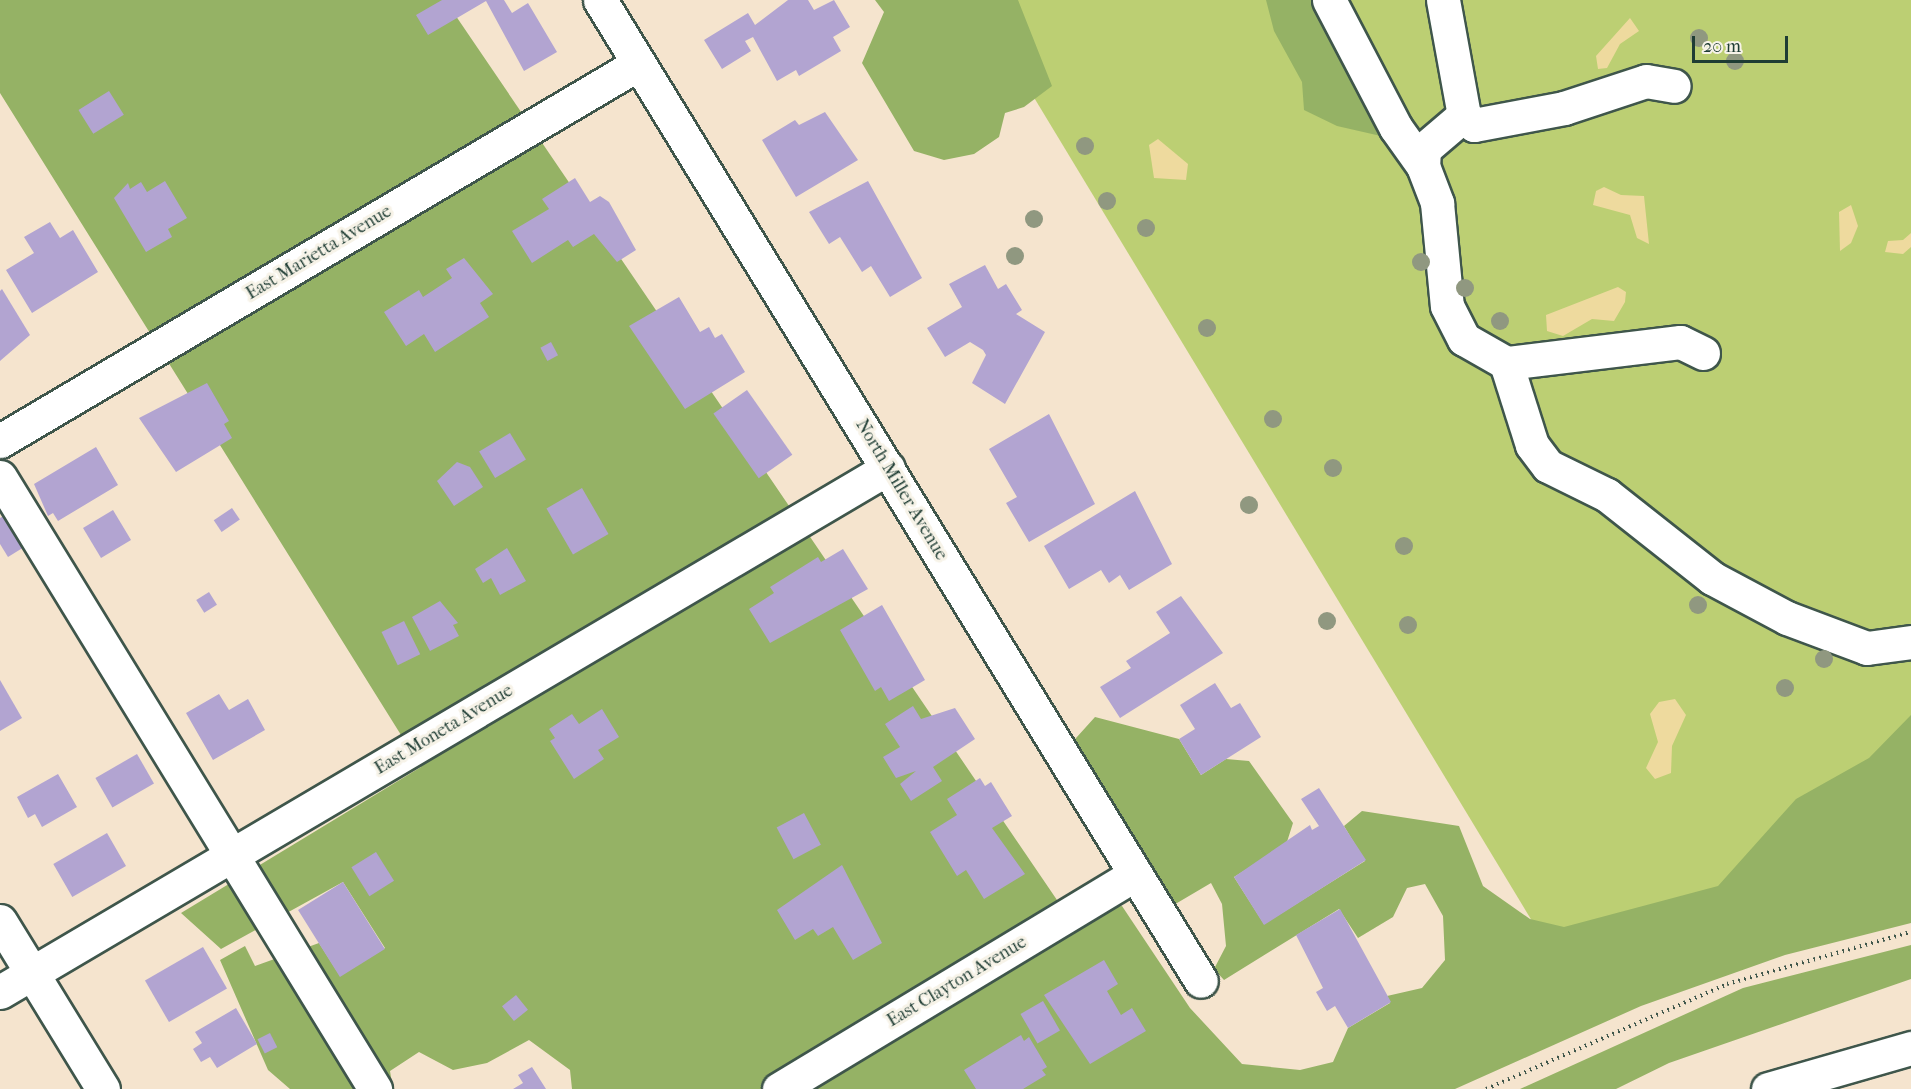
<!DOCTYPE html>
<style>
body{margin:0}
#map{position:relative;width:1911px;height:1089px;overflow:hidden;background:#f5e4ce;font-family:"IM FELL French Canon",serif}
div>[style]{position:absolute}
.green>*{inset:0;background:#bccf73}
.forest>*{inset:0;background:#95b265}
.sand>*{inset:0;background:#eeda9e}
.building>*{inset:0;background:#b2a4d1;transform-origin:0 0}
.path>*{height:4px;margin-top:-2px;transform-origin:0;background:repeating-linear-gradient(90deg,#3f564b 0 1.5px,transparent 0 6px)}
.roads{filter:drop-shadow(2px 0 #3f564b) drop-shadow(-2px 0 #3f564b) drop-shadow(0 2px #3f564b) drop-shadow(0 -2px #3f564b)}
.minor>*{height:33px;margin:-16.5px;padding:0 16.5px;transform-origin:16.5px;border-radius:16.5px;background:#fff}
.trees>*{width:18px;height:18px;margin:-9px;border-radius:50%;background:#909880}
span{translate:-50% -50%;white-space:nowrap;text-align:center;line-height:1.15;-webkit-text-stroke:6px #f7f3e8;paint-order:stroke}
.street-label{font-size:18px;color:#1f3d34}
.scale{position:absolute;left:1692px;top:36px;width:96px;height:27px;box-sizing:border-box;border:3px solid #1f3d34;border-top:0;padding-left:8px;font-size:18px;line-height:21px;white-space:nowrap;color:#1f3d34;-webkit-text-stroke:4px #f7f3e8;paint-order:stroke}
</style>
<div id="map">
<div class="green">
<i style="clip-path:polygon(975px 0,1911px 0,1911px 886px,1581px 1002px)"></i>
</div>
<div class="forest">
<i style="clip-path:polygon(0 0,445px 0,1074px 925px,1097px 909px,1122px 906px,1190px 1008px,1242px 1064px,1300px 1070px,1333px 1062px,1348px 1028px,1390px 1003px,1387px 996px,1422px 988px,1445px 960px,1443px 916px,1425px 884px,1407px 888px,1393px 917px,1358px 938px,1339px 909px,1224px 980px,1214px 969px,1226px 946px,1222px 904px,1211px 883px,1172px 906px,1067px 748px,1095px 717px,1179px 739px,1201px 775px,1226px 759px,1249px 761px,1293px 823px,1286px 845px,1234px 877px,1264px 924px,1365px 861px,1344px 826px,1362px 811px,1459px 826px,1483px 886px,1530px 919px,1564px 927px,1718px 886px,1796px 799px,1869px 758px,1911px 715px,1911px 923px,1785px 955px,1641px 1006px,1455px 1089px,572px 1089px,570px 1070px,529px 1040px,487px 1063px,453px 1070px,419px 1052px,390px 1071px,393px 1089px,290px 1089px,268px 1070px,220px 960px,245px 946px,255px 966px,319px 943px,340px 976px,385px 948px,343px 882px,221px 949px,181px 913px,421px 767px,0 93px)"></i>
<i style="clip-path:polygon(875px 0,1018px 0,1052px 86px,1024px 107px,1005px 113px,999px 137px,974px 154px,944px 160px,914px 151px,862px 63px,884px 12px)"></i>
<i style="clip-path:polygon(1266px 0,1321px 0,1394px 139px,1337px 126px,1304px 110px,1302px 82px,1274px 31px)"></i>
<i style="clip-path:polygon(1911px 945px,1911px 979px,1669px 1063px,1616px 1089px,1520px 1089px,1743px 988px)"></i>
</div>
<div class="sand">
<i style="clip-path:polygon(1630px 18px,1639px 31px,1620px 44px,1607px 68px,1598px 69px,1596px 56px)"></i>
<i style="clip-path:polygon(1158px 139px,1188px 164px,1186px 180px,1154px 178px,1149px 145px)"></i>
<i style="clip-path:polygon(1604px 187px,1621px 195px,1644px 196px,1649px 244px,1637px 238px,1630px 215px,1593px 205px,1596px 191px)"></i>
<i style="clip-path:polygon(1851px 205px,1858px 226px,1851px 243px,1840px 251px,1839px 212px)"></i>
<i style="clip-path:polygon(1911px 233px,1911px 247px,1903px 254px,1885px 252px,1888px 241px,1903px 240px)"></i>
<i style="clip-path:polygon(1618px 287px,1626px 292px,1625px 302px,1614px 321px,1592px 319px,1563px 336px,1547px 331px,1546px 315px)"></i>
<i style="clip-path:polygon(1675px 699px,1686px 715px,1672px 746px,1671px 773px,1655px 779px,1646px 768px,1658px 742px,1650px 714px,1659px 702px)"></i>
</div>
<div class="building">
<i style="clip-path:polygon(442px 0,504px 0,512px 13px,528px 3px,557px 52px,524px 71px,486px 1px,428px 35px,416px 15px)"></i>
<i style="clip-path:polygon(788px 0,808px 0,814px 10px,834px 0,850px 27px,833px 37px,841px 51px,799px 76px,796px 70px,777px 81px,753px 37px,745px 41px,751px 51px,722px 69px,704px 40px,748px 13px,755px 25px)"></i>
<i style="left:109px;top:91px;width:28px;height:36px;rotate:58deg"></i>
<i style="clip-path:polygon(825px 112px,858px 160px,796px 197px,762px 140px,795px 120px,799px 125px)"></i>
<i style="clip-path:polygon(575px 178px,590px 202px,600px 196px,609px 202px,636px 250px,617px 262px,594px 234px,573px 247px,568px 240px,532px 263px,512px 231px,549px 209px,542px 199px)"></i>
<i style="clip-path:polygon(165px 181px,187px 218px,168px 229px,172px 237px,146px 252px,114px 198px,128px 183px,130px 189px,141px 182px,147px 192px)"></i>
<i style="clip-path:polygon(868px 181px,922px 278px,890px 297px,871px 266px,862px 272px,840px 237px,829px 244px,809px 212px)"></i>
<i style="clip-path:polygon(50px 222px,60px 238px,73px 230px,98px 272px,32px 313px,6px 270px,34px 253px,24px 237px)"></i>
<i style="clip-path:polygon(464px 258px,493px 294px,480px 303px,489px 317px,435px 352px,424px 334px,406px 346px,384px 312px,419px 290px,423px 297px,452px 278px,446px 269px)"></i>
<i style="clip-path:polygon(985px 265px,998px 289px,1006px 284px,1022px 310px,1016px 314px,1045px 332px,1005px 404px,972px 383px,986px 355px,983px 350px,970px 342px,945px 357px,927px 328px,962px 307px,949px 284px)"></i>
<i style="clip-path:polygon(2px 289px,30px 335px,0 361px,0 291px)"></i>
<i style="clip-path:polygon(679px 297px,700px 332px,709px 327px,715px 338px,722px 334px,745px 372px,685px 409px,629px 326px)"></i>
<i style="left:551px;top:342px;width:15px;height:12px;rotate:62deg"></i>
<i style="clip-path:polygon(207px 383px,229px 421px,224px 424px,232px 438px,176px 472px,139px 418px)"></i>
<i style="left:747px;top:390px;width:79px;height:41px;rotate:55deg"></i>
<i style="clip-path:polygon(1049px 414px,1095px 504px,1029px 542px,1006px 503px,1017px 497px,989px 449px)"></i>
<i style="left:510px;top:433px;width:31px;height:36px;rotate:59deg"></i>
<i style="clip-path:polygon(96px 447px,118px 485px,58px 521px,53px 513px,48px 516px,34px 484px)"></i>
<i style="clip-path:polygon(457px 462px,470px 467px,483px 487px,454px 506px,437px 481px)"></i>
<i style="left:582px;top:488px;width:53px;height:41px;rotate:60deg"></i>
<i style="clip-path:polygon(1135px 491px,1172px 564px,1129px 590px,1120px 575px,1109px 583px,1101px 570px,1069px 589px,1044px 546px)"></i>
<i style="left:232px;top:508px;width:14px;height:22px;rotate:56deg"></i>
<i style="left:113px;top:510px;width:35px;height:35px;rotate:59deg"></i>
<i style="clip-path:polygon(10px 512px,29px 544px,8px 557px,0 544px,0 518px)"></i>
<i style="clip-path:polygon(507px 548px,526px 581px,500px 595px,491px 578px,483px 583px,475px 569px)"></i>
<i style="clip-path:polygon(843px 549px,868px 589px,770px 643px,749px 609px,774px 593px,770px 587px,818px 557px,821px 562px)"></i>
<i style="left:209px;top:592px;width:15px;height:15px;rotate:58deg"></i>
<i style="clip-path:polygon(1181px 596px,1223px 653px,1120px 718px,1100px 687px,1131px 668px,1126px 661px,1170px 633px,1156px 612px)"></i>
<i style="clip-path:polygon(440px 601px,458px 623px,453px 625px,459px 636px,430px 651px,412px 617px)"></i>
<i style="clip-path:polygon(882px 605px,925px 680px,889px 701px,881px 687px,875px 691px,840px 630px)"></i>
<i style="left:404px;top:621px;width:37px;height:25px;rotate:64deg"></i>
<i style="clip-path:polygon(0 680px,22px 718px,0 731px)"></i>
<i style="clip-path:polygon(1215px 683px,1231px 708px,1240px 703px,1261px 737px,1201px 775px,1179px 739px,1195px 729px,1180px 705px)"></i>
<i style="clip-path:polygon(219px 694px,229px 710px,248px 699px,265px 730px,213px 760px,186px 713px)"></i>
<i style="clip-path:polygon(913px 706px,921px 719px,955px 708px,975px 739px,933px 767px,942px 781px,911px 801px,900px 784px,916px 771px,896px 778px,883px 757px,900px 747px,885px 724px)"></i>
<i style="clip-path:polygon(602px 709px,619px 737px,598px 750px,604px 759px,574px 779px,550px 741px,555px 738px,549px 729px,572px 714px,579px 724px)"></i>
<i style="left:137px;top:754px;width:34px;height:48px;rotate:60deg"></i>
<i style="clip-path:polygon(58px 774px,77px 807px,42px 827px,35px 814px,28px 818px,17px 797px)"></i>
<i style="clip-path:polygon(980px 778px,985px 786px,991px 782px,1012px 816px,992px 828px,1025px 874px,984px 899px,966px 870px,957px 876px,930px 832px,957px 815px,947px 799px)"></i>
<i style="clip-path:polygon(1319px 788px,1366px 860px,1264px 925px,1234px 877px,1310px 825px,1312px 830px,1319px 826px,1301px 799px)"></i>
<i style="left:804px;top:813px;width:36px;height:31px;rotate:62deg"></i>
<i style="left:107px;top:833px;width:38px;height:62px;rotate:60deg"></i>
<i style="left:376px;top:852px;width:34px;height:29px;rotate:58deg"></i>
<i style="clip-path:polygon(842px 865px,882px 943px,853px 960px,833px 927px,818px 936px,813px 929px,795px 940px,777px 910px)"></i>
<i style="left:343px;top:882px;width:79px;height:53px;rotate:58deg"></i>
<i style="clip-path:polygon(1340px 909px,1391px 1002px,1348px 1028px,1335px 1006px,1327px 1011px,1316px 992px,1323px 988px,1296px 935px)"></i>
<i style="left:203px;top:947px;width:48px;height:67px;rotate:60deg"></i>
<i style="clip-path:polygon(1104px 960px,1118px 984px,1107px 991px,1121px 1015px,1132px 1008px,1146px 1031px,1090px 1064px,1044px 995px)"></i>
<i style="left:516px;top:995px;width:19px;height:18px;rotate:51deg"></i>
<i style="left:1043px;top:1001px;width:34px;height:26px;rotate:60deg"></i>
<i style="clip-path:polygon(236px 1008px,257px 1044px,217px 1068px,210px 1057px,201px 1062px,193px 1049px,202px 1043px,195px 1032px)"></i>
<i style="left:270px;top:1033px;width:16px;height:14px;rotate:63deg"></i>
<i style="clip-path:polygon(1021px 1035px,1024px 1041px,1029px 1037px,1047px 1067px,1042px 1070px,1046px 1075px,1023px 1089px,976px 1089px,964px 1070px)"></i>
<i style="clip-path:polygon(532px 1067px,546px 1089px,513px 1089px,523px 1083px,518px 1075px)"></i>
</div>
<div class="path">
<i style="left:1486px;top:1089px;width:263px;rotate:-23.5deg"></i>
<i style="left:1727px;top:984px;width:191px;rotate:-15.8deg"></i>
</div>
<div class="roads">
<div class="minor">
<i style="left:600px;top:0;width:1150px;rotate:58.51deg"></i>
<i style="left:1329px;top:0;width:144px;rotate:62.4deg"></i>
<i style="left:1396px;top:128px;width:47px;rotate:54.6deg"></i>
<i style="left:1443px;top:0;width:117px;rotate:79.7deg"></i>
<i style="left:1464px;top:115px;width:14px;rotate:45deg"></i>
<i style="left:1474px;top:125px;width:92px;rotate:-10.7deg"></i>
<i style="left:1564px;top:108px;width:86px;rotate:-18.2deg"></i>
<i style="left:1646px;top:81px;width:28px;rotate:10deg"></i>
<i style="left:1464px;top:115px;width:52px;rotate:139.6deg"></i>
<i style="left:1424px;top:149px;width:17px;rotate:93deg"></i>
<i style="left:1423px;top:166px;width:40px;rotate:69deg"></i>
<i style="left:1437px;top:203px;width:103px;rotate:84.5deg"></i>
<i style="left:1447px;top:306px;width:37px;rotate:63deg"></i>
<i style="left:1464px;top:339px;width:48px;rotate:29.7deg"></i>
<i style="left:1703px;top:353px;width:25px;rotate:-154deg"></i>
<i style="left:1680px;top:342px;width:175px;rotate:173.1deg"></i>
<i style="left:1506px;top:363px;width:86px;rotate:72.4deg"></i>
<i style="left:1532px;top:445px;width:26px;rotate:53deg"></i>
<i style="left:1548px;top:466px;width:66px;rotate:26.2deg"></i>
<i style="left:1607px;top:495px;width:134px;rotate:38.3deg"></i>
<i style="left:1712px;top:578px;width:85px;rotate:28.1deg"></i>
<i style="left:1787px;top:618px;width:85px;rotate:20.6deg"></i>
<i style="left:1867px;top:648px;width:44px;rotate:-7.8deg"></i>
<i style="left:0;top:441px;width:741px;rotate:-30.58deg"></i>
<i style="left:0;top:477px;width:718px;rotate:58.5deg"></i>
<i style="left:0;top:921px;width:197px;rotate:58.5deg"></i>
<i style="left:0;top:992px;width:1031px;rotate:-30.54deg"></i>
<i style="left:779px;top:1089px;width:416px;rotate:-31.1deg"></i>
<i style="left:1768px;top:1089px;width:149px;rotate:-16deg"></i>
</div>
</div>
<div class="trees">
<i style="left:1699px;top:38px"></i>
<i style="left:1735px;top:61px"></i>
<i style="left:1085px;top:146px"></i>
<i style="left:1107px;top:201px"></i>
<i style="left:1034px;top:219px"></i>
<i style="left:1146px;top:228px"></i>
<i style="left:1015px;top:256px"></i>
<i style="left:1421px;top:262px"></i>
<i style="left:1465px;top:288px"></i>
<i style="left:1500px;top:321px"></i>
<i style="left:1207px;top:328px"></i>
<i style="left:1273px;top:419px"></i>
<i style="left:1333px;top:468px"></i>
<i style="left:1249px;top:505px"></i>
<i style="left:1404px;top:546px"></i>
<i style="left:1698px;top:605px"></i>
<i style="left:1327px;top:621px"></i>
<i style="left:1408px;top:625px"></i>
<i style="left:1824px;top:659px"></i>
<i style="left:1785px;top:688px"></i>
</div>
<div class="street-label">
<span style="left:319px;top:253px;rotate:-31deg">East Marietta Avenue</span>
<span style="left:901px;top:490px;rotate:59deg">North Miller Avenue</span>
<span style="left:444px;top:730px;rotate:-31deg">East Moneta Avenue</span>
<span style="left:957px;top:982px;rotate:-31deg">East Clayton Avenue</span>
</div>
<div class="scale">20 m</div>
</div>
